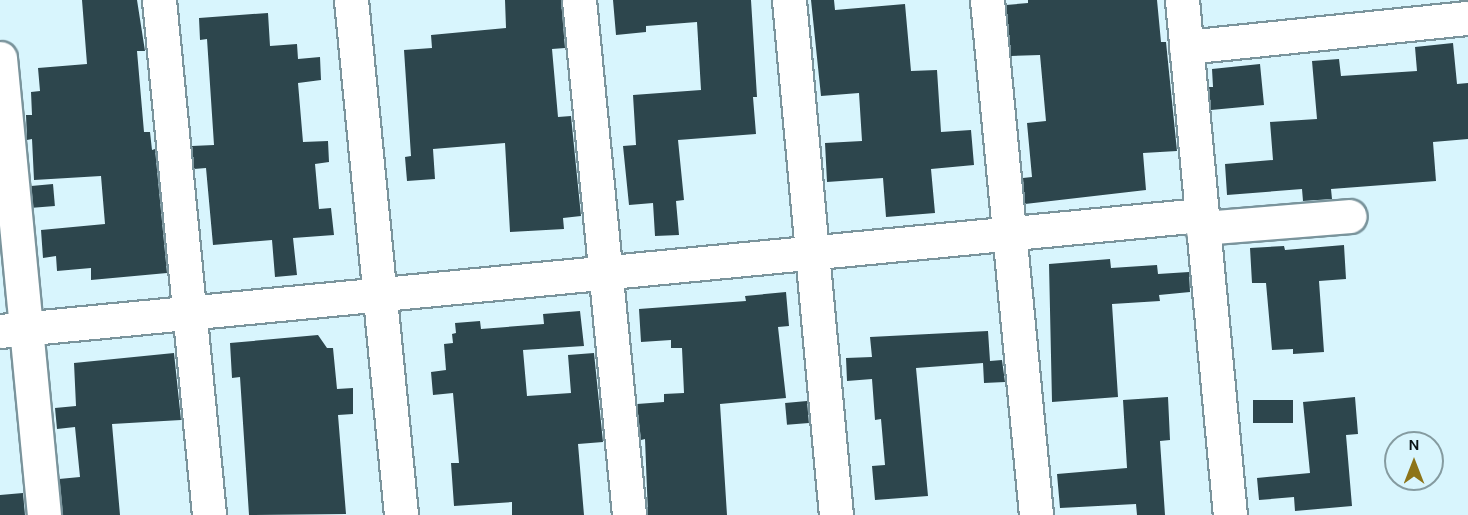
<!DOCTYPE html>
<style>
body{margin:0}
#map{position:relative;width:1468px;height:515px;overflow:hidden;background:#d8f5fd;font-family:Karla,sans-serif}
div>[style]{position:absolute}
.building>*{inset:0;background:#2d464d;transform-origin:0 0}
.roads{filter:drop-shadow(2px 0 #7a949c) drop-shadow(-2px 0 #7a949c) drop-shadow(0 2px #7a949c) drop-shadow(0 -2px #7a949c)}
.minor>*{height:33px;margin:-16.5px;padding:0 16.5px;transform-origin:16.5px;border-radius:16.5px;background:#fff}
span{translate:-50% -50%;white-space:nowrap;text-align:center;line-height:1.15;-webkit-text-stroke:6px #d8f5fd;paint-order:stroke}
.north{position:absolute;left:1384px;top:431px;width:60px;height:60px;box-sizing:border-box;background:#d8f5fd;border:2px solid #859ba0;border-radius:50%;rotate:0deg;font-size:16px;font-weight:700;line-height:24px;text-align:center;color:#091315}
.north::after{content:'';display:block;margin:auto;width:21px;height:27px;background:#8d7418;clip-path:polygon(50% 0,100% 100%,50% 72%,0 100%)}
</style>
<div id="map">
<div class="building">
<i style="clip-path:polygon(82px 0,137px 0,145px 51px,137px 51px,144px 132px,150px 132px,152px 150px,155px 149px,167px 273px,91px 280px,91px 268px,57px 271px,56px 256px,43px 258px,41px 230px,105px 224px,101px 176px,34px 180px,32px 139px,27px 140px,26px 115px,32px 115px,31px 92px,40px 91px,38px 68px,87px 64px)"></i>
<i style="clip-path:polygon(505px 0,561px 0,565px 48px,552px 49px,558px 117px,571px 116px,581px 216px,563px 218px,564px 229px,510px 232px,505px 143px,433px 149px,435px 179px,407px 181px,405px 157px,411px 156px,404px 50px,432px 48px,431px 35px,506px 28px)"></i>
<i style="clip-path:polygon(613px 0,751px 0,757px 97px,753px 97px,756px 134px,678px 140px,684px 200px,676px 201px,679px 235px,655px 236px,653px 203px,629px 205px,623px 146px,636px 145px,633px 95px,701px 90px,697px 22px,646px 26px,646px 32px,616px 35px)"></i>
<i style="clip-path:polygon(811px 0,834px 0,835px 10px,905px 4px,911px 71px,937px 70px,941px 132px,971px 130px,974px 165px,931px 169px,935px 213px,886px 217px,883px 178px,827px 182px,825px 143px,862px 141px,859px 93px,821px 96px)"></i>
<i style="clip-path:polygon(1028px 0,1157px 0,1161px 42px,1166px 42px,1177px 151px,1143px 153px,1146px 190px,1025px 204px,1023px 178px,1032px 177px,1027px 123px,1046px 121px,1040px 55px,1011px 56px,1006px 5px,1028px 3px)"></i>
<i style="clip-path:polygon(268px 13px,270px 46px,297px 44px,298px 59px,320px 57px,321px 80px,298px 83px,303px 142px,328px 141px,329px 162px,315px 164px,319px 209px,331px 208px,334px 235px,293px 238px,297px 275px,275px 277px,272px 240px,213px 245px,206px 168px,194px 169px,192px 146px,214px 145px,207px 39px,200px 40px,199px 18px)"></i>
<i style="clip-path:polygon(1453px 43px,1457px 84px,1468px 83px,1468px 139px,1433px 142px,1436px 181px,1331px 189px,1332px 199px,1303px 201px,1302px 189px,1227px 195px,1225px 164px,1273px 160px,1270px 122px,1317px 119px,1312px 61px,1339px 59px,1341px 76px,1417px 71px,1415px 47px)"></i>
<i style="clip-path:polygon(1260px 64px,1264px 105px,1211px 110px,1209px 87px,1213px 87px,1212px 69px)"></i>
<i style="left:53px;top:184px;width:22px;height:22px;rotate:85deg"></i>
<i style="clip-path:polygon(1344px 245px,1346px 279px,1319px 281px,1324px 352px,1293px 354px,1293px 349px,1272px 350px,1266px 283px,1252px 283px,1250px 248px,1284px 246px,1285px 250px)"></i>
<i style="clip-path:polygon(1110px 259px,1111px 268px,1157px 265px,1158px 274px,1189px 272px,1190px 292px,1159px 295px,1160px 301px,1112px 304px,1118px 397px,1052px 402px,1049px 264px)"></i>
<i style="clip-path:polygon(786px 292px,789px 326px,778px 327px,786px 398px,720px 404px,727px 515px,648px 515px,645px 439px,641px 440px,637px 404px,664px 402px,664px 394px,684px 393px,682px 348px,671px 348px,671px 340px,641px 342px,639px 309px,746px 301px,745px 296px)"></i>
<i style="clip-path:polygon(580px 311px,584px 346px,523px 350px,527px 396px,571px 393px,568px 355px,594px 353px,603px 442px,578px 444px,584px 515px,512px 515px,512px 502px,454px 506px,451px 463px,459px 463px,453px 393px,433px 395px,431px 372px,446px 370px,444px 344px,453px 343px,452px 334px,456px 333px,455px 323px,480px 321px,481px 329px,544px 324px,543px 314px)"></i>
<i style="clip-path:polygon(988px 331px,990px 361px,1002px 360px,1005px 382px,984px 383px,983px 363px,916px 368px,928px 496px,875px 500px,872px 466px,885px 465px,881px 419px,875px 420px,872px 379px,847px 381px,846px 358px,872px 357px,870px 337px)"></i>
<i style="clip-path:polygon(318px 335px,327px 348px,333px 348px,337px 389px,353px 388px,353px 414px,338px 415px,346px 514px,249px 515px,240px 377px,232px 378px,230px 343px)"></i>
<i style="clip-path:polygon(174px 353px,181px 420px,112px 424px,120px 515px,62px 515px,59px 479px,80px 477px,75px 427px,57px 429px,55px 408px,76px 406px,74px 363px)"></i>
<i style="clip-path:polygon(1168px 397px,1170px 440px,1160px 441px,1165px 515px,1137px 515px,1136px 504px,1060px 508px,1057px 474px,1127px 468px,1123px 400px)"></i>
<i style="clip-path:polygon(1355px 397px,1358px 434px,1346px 435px,1352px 506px,1295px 511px,1294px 497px,1259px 500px,1257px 478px,1310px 473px,1303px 402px)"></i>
<i style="left:1293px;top:400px;width:23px;height:40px;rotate:90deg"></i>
<i style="left:807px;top:401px;width:22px;height:22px;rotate:85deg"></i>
<i style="clip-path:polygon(23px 493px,25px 515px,0 515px,0 495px)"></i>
</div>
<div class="roads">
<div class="minor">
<i style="left:159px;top:0;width:517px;rotate:84.45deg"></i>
<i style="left:351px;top:0;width:517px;rotate:84.45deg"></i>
<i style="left:579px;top:0;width:517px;rotate:84.45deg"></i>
<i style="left:789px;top:0;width:517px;rotate:84.79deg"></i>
<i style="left:987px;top:0;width:517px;rotate:84.56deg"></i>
<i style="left:1182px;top:0;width:517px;rotate:84.68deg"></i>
<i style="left:1186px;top:47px;width:283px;rotate:-5.9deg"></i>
<i style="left:0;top:58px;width:459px;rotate:84.5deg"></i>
<i style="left:1202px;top:228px;width:148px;rotate:-4.6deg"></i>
<i style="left:0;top:331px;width:1207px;rotate:-5.52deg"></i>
</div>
</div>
<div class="north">N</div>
</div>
